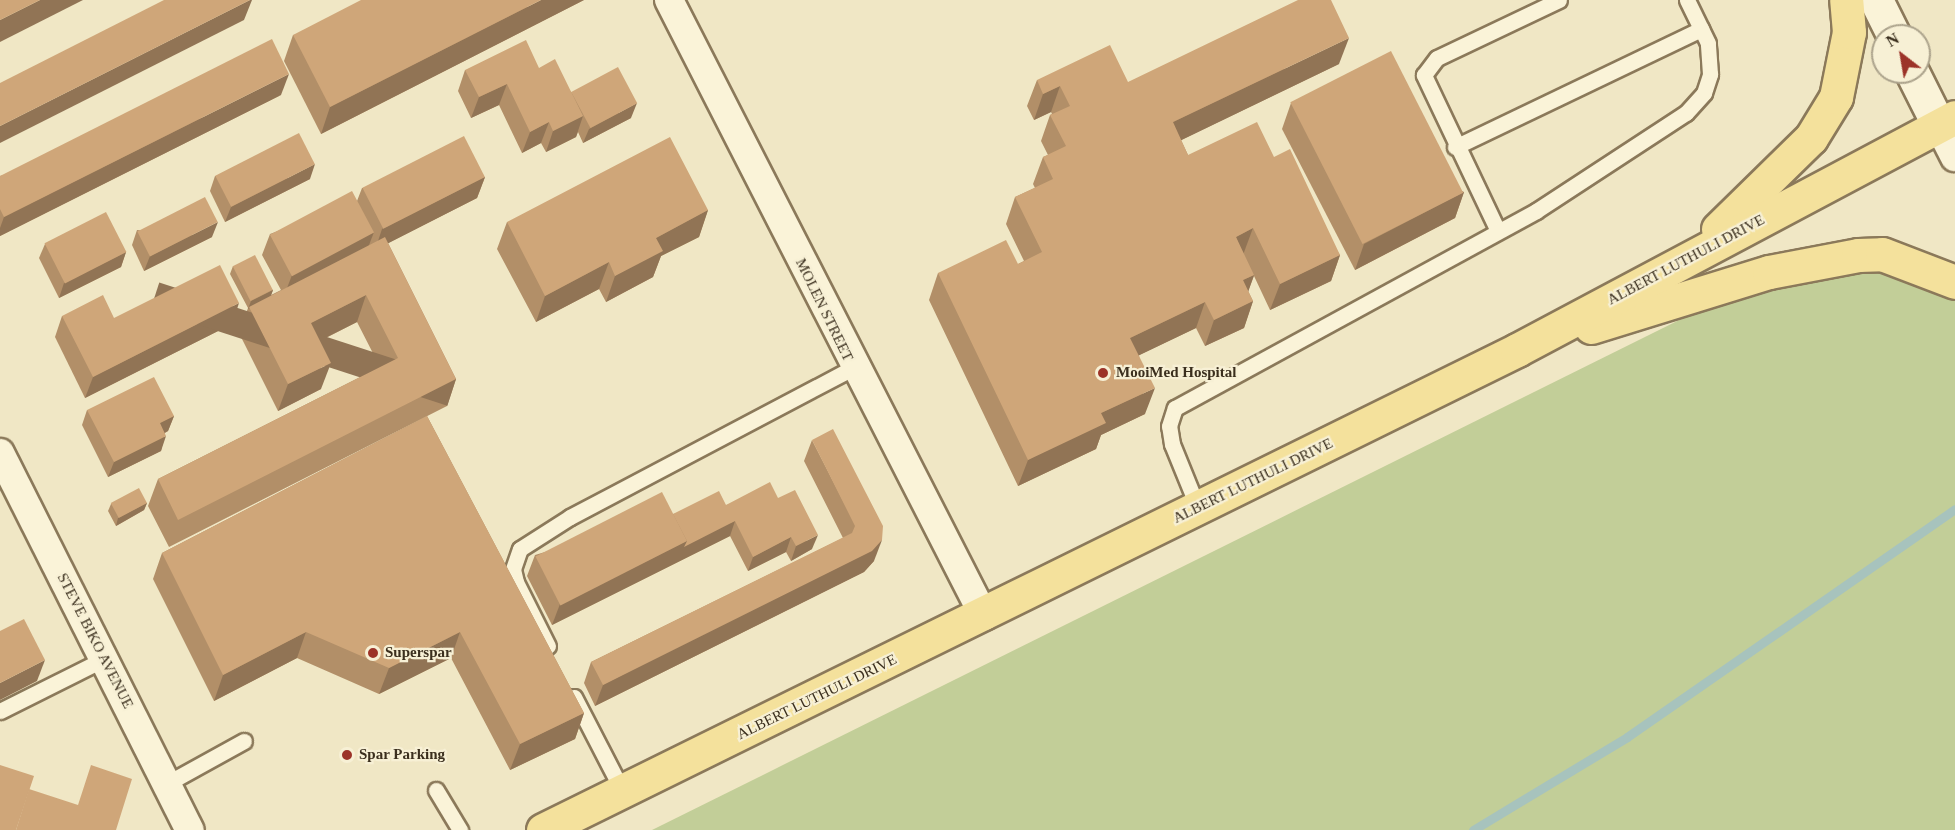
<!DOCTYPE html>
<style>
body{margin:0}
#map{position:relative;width:1955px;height:830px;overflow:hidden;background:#f0e7c5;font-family:Georgia,serif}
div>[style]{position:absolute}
.green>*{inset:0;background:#c2ce98}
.stream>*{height:9px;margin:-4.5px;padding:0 4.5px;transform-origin:4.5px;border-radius:4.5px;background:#a7c3bd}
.roads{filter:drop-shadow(2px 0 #8b795a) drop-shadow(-2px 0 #8b795a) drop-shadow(0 2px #8b795a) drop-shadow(0 -2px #8b795a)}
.service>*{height:15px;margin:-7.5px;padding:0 7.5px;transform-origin:7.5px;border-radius:7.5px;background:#faf3d8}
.minor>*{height:28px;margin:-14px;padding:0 14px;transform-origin:14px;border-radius:14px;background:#faf3d8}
.secondary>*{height:33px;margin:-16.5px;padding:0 16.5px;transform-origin:16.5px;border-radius:16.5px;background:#faf3d8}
.primary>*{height:33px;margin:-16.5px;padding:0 16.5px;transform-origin:16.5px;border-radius:16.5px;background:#f4e19c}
.wall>*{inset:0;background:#b28f68}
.shaded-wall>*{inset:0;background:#917455;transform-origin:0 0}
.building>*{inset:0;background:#cfa679;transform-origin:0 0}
.dots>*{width:16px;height:16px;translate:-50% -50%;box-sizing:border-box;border:3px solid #f7f0d5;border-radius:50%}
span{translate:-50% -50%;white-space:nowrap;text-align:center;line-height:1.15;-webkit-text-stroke:4.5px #f7f0d5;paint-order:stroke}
.street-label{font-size:15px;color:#3b2f1e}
.poi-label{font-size:15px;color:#3b2f1e;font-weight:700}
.left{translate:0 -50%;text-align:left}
.north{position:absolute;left:1871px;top:24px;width:60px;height:60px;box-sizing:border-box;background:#f7f0d5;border:2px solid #aca38c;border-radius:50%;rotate:329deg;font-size:16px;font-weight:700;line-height:24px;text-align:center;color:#3b2f1e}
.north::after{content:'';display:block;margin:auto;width:21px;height:27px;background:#9c3328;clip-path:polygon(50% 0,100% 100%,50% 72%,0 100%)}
</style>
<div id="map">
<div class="green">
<i style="clip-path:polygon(1804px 258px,1955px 283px,1955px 830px,652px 830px)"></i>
</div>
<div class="stream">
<i style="left:1473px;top:830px;width:180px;rotate:-31.1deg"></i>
<i style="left:1627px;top:737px;width:399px;rotate:-34.8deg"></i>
</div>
<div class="roads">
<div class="service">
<i style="left:1455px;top:147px;width:273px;rotate:-25.6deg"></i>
<i style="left:1498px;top:231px;width:173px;rotate:-115.4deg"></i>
<i style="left:1424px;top:75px;width:21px;rotate:-53deg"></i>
<i style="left:1437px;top:58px;width:135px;rotate:-25.4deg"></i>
<i style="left:1198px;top:508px;width:69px;rotate:-112.1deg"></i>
<i style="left:1172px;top:444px;width:18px;rotate:-99deg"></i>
<i style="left:1169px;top:426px;width:19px;rotate:-72deg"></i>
<i style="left:1175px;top:408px;width:411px;rotate:-28.6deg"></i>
<i style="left:1536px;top:211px;width:179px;rotate:-33.2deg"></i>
<i style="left:1686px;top:113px;width:27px;rotate:-48deg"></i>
<i style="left:1704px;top:93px;width:20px;rotate:-72deg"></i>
<i style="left:1710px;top:74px;width:31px;rotate:-94deg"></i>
<i style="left:1708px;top:43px;width:48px;rotate:-116deg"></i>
<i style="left:548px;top:646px;width:72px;rotate:-116.6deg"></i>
<i style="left:516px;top:582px;width:13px;rotate:-103deg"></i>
<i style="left:513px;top:569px;width:21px;rotate:-71deg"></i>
<i style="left:520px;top:549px;width:59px;rotate:-32.6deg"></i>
<i style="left:570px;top:517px;width:320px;rotate:-27.8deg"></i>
<i style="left:574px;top:697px;width:105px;rotate:62.7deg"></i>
<i style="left:0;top:711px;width:116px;rotate:-26.6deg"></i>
<i style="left:166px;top:784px;width:89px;rotate:-28.9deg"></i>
<i style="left:436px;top:790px;width:47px;rotate:59deg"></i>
</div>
<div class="minor">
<i style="left:669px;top:0;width:692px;rotate:62.92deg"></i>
<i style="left:1939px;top:126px;width:35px;rotate:63deg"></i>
<i style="left:0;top:453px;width:422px;rotate:63.3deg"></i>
</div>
<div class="secondary">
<i style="left:1876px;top:0;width:40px;rotate:63.4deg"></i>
<i style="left:1912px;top:72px;width:60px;rotate:63.4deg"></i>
</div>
<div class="primary">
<i style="left:1718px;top:229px;width:130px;rotate:-44.4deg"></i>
<i style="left:1811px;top:138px;width:48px;rotate:-58.6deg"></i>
<i style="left:1836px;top:97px;width:66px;rotate:-78.7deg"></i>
<i style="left:1849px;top:32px;width:32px;rotate:-95deg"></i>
<i style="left:1591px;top:327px;width:186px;rotate:-17.2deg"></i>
<i style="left:1769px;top:272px;width:91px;rotate:-10.8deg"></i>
<i style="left:1858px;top:255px;width:24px;rotate:-2deg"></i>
<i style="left:1882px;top:254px;width:78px;rotate:21deg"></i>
<i style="left:543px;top:830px;width:1086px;rotate:-26.23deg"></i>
<i style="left:1517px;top:350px;width:496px;rotate:-28deg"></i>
</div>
</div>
<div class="wall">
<i style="clip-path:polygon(584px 0,321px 134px,284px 61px,293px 35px)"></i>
<i style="clip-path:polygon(1339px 64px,1181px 140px,1188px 155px,1274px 157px,1340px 255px,1331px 281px,1270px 310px,1254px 276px,1248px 291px,1253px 301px,1244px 328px,1205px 346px,1196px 328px,1139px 355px,1145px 414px,1101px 435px,1096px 449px,1018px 486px,929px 300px,938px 273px,1018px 264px,1024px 261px,1006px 224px,1015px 197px,1035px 188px,1033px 184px,1043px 157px,1048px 155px,1041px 141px,1050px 115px,1052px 114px,1051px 112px,1034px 120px,1027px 106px,1037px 80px,1128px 82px)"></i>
<i style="clip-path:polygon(539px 68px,571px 92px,631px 118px,583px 143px,578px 132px,576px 137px,546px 152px,541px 143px,522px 153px,499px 105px,471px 118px,458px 91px,465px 70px)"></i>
<i style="clip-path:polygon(281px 95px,0 236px,0 176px)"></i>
<i style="clip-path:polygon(1291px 103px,1464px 192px,1455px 218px,1355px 270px,1282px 129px)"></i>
<i style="clip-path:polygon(215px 176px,310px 179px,225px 222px,210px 191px)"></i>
<i style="clip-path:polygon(485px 177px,477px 198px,388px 243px,456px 379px,447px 406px,169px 547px,148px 506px,158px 479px,380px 367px,357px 322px,320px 341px,321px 389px,278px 411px,239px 333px,248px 308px,230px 274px,233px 266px,273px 290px,271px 295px,281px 290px,262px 255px,270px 234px,357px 201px,362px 188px)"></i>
<i style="clip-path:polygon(708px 210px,699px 237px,661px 256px,653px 277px,606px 302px,599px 289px,536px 322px,497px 249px,507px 222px)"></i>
<i style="clip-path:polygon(137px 230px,212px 237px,144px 271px,132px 245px)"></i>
<i style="clip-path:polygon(45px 244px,126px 252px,121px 267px,59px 298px,39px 258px)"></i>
<i style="clip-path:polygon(62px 316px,114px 318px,232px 324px,85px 398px,55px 337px)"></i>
<i style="clip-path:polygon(87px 410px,174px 416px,168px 431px,165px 433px,161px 451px,108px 477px,82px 425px)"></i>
<i style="clip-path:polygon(427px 416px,584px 713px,575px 739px,510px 770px,451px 658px,379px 694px,297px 658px,214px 701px,153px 579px,162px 553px)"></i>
<i style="clip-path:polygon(812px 440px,874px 561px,864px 572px,595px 706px,584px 683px,591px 662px,843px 538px,804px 461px)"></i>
<i style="clip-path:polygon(778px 498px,812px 549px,791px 561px,786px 552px,748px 571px,730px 536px,552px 625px,527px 576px,535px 555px,673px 514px,726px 505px)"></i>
<i style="clip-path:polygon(147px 503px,144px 510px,116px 526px,108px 511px,111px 504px)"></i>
</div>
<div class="shaded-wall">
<i style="clip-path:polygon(40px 0,83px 0,0 42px,0 20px)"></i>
<i style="clip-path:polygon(250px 0,252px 0,244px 20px,0 143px,0 126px)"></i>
<i style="clip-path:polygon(541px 0,584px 0,321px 134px,330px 107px)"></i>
<i style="clip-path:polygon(1349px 38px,1339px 64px,1163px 149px,1173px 122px)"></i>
<i style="clip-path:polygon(289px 74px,281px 95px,0 236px,0 228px,4px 217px)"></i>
<i style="clip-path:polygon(507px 84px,499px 105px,471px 118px,479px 97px)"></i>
<i style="clip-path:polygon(1060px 86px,1051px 112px,1034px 120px,1043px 94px)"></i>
<i style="clip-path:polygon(637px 103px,631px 118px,583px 143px,589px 129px)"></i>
<i style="clip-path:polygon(583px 116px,576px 137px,546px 152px,553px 131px)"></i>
<i style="clip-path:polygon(549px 122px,541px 143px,522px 153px,530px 132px)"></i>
<i style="clip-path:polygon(315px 164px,310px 179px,225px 222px,231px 207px)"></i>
<i style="clip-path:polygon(485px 177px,477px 198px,375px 250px,382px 229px)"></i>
<i style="clip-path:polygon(1464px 192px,1455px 218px,1355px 270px,1364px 244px)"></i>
<i style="clip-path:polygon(708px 210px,699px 237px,661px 256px,653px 277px,606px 302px,615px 276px,656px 238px)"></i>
<i style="clip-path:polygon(218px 222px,212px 237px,144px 271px,150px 256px)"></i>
<i style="clip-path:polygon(1253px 228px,1243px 255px,1236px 237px)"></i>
<i style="clip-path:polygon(374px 232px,366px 253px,284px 296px,292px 275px)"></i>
<i style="clip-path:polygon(126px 252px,121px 267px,59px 298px,64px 283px)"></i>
<i style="clip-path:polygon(1340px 255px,1331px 281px,1270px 310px,1280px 284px)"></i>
<i style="clip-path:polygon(609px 262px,599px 289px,536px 322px,545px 296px)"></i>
<i style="clip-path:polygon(1254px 275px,1245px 301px,1243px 280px)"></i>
<i style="clip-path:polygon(273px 290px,270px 298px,248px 309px,251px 301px)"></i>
<i style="clip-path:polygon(366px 295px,357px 322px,301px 350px,311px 323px)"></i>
<i style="clip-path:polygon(1253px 301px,1244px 328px,1205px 346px,1214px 320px)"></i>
<i style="clip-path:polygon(1205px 302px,1196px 328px,1121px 364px,1130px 338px)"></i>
<i style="clip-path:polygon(239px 303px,232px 324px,85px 398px,93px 377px)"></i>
<i style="clip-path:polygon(331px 363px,321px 389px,278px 411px,288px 384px)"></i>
<i style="left:456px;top:379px;width:28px;height:312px;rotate:108deg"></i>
<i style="clip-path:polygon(1155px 388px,1145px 414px,1101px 435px,1096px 449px,1018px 486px,1028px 460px,1101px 413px)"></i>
<i style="clip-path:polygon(174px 416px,168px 431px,154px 438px,160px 423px)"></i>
<i style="clip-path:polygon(166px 436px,161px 451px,108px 477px,114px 462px)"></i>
<i style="clip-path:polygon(147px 503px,144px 510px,116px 526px,118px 518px)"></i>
<i style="clip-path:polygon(735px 521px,730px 536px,552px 625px,560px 604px,687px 541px)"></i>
<i style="clip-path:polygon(818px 535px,812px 549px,791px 561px,796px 546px)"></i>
<i style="clip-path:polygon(791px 537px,786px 552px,748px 571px,753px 557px)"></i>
<i style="clip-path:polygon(882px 540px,874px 561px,864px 572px,595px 706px,603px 685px)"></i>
<i style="clip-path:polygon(306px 632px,297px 658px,214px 701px,223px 675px)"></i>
<i style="clip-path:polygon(460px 632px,451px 658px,379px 694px,389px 668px)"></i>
<i style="clip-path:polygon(45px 660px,37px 681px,0 700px,0 683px)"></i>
<i style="clip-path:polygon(584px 713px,575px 739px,510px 770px,520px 744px)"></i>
</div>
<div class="building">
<i style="clip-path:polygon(0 0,40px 0,0 20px)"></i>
<i style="clip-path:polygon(164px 0,250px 0,0 126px,0 83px)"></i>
<i style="clip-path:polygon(361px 0,541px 0,330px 107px,293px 35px)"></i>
<i style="clip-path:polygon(1298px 0,1331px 0,1349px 38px,1173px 122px,1188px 155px,1257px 122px,1274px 157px,1290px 149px,1340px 255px,1280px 284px,1253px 228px,1236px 237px,1254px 275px,1243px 280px,1253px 301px,1214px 320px,1205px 302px,1130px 338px,1155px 388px,1101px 413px,1106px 423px,1028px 460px,938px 273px,1006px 240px,1018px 264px,1042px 252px,1015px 197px,1053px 179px,1043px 157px,1066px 146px,1050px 115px,1070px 106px,1060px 86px,1043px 94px,1037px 80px,1110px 45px,1128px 82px)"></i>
<i style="clip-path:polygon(272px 39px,289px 74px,4px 217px,0 209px,0 176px)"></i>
<i style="clip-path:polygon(526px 40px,539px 68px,555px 59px,583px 116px,553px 131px,549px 122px,530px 132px,507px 84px,479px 97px,465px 70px)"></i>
<i style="left:1391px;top:51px;width:159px;height:113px;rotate:63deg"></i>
<i style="left:618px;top:67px;width:41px;height:53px;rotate:62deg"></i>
<i style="left:299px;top:133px;width:35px;height:94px;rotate:63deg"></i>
<i style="left:464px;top:136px;width:46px;height:114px;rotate:63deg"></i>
<i style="clip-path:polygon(670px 137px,708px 210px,656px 238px,663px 251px,615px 276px,609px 262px,545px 296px,507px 222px)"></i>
<i style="left:352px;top:191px;width:47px;height:93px;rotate:62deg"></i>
<i style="left:205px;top:197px;width:28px;height:76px;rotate:63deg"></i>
<i style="left:106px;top:212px;width:45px;height:69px;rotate:63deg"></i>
<i style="clip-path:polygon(385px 237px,456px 379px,178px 520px,158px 479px,398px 358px,366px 295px,311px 323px,331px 363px,288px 384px,249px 307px)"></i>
<i style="left:255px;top:255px;width:39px;height:25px;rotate:63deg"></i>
<i style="clip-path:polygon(220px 265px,239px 303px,93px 377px,62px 316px,103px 295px,114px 318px)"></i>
<i style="clip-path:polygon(154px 377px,174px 416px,160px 423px,166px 436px,114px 462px,87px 410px)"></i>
<i style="clip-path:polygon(427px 416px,584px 713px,520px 744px,460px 632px,389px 668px,306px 632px,223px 675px,162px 553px)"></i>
<i style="clip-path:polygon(833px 429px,883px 526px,882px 540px,872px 551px,603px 685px,591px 662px,852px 533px,855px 526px,812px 440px)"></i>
<i style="clip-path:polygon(770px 482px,778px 498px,795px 490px,818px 535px,796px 546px,791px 537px,753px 557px,735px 521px,684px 547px,687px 541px,673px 514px,719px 491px,726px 505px)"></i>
<i style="left:139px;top:488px;width:17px;height:32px;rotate:62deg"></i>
<i style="left:662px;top:492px;width:55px;height:142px;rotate:63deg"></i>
<i style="clip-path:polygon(24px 619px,45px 660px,0 683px,0 631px)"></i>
<i style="clip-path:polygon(0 765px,34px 776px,16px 830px,0 830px)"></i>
<i style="clip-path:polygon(91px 765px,132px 779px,116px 830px,16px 830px,29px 789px,78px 805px)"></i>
</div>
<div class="dots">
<i style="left:1103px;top:373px;background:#9c3328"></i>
<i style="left:373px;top:653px;background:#9c3328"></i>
<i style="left:347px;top:755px;background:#9c3328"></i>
</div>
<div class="street-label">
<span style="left:1686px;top:260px;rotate:-28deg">ALBERT LUTHULI DRIVE</span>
<span style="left:824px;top:310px;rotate:64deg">MOLEN STREET</span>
<span style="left:1253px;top:481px;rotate:-26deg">ALBERT LUTHULI DRIVE</span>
<span style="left:95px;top:641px;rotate:63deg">STEVE BIKO AVENUE</span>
<span style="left:817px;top:697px;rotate:-26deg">ALBERT LUTHULI DRIVE</span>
</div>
<div class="poi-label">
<span class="left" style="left:1116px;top:373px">MooiMed Hospital</span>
<span class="left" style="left:385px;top:653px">Superspar</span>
<span class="left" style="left:359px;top:755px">Spar Parking</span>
</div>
<div class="north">N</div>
</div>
